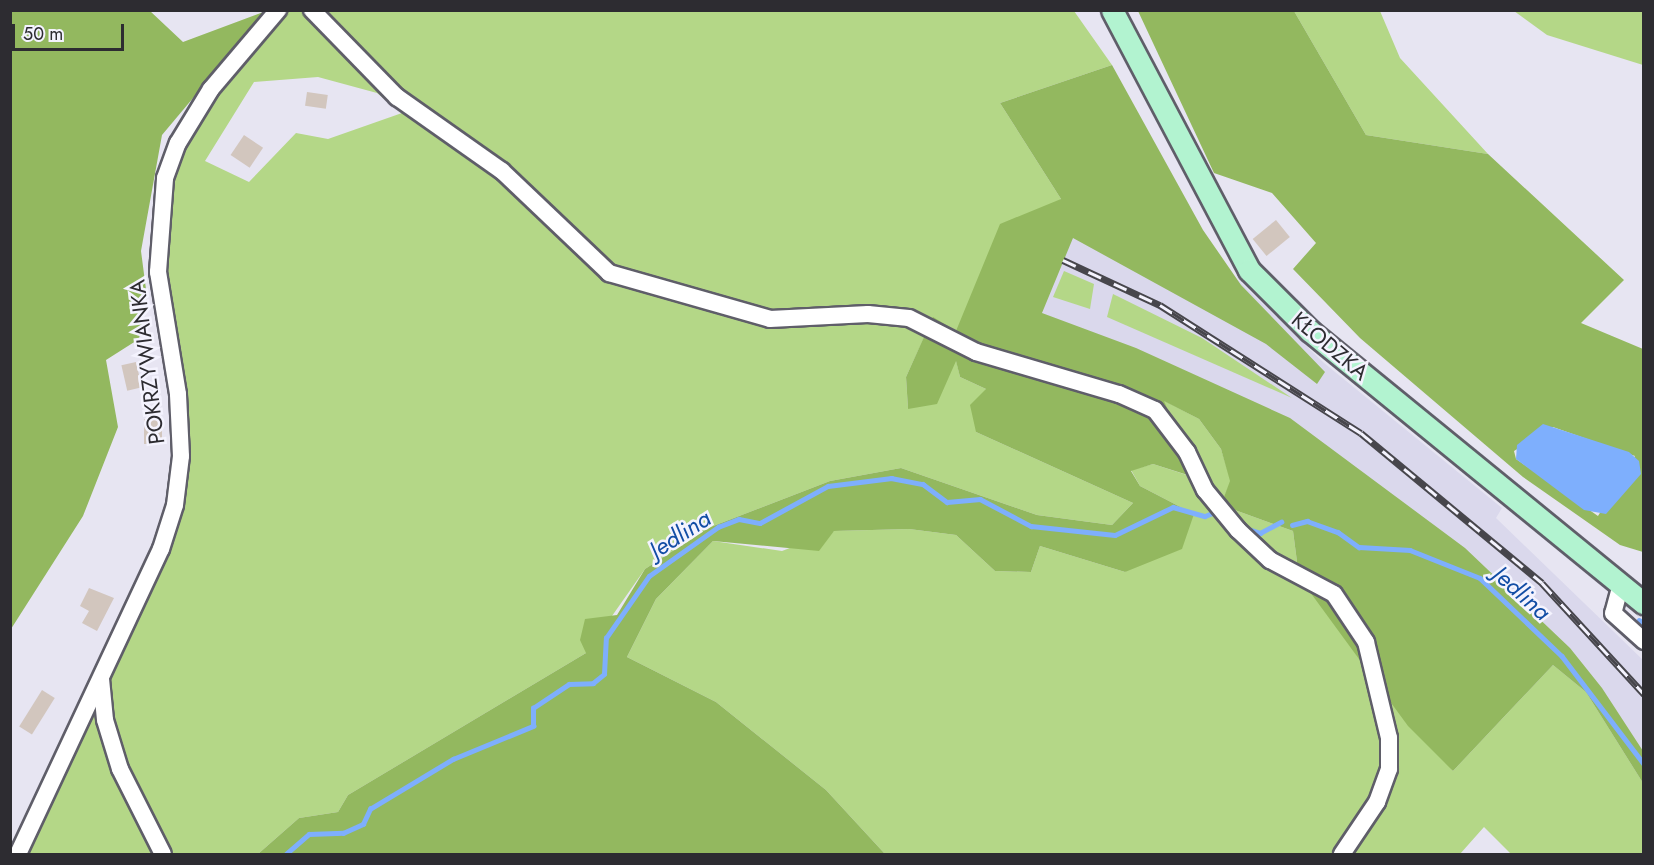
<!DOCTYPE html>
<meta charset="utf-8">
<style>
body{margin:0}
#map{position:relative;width:1654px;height:865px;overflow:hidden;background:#e7e5f2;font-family:Jost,sans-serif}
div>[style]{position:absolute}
.built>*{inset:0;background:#dad8ec}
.green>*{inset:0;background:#b4d787}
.forest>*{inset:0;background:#93b85f}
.water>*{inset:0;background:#7eaffd}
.stream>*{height:4.5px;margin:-2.25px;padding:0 2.25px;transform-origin:2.25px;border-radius:2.25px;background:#7eaffd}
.building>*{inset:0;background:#d2c6be;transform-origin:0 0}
.roads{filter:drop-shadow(2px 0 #5f5e69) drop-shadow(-2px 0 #5f5e69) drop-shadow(0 2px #5f5e69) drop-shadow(0 -2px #5f5e69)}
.minor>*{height:16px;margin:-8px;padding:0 8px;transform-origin:8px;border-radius:8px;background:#fff}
.major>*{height:21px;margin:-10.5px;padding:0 10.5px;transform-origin:10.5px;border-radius:10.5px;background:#b2f3d0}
.rail>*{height:7px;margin-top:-3.5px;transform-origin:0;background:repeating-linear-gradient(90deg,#f4f3fe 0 14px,#47464c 0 28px);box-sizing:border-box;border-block:2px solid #47464c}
span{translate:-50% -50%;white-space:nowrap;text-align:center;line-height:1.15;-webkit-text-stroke:5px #f4f3fe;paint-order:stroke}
.street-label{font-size:22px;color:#2d2c31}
.water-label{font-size:24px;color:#124da5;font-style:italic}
.frame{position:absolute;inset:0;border:12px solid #2d2c31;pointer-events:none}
.scale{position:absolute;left:12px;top:24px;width:112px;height:27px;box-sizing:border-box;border:3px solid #2d2c31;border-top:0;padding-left:8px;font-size:18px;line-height:21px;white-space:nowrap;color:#2d2c31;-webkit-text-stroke:4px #f4f3fe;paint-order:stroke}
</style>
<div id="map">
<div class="built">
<i style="clip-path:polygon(1007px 217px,1210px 253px,1324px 363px,1502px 508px,1496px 518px,1643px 660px,1643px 819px,1198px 412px,956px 320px,987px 236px)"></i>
</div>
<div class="green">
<i style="clip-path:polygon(evenodd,283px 11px,1074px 11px,1112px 65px,1000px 103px,1061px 199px,956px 331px,933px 318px,906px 377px,908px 409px,956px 360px,960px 377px,986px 389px,976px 432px,1133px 503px,1112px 525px,1037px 515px,901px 468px,830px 481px,708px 528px,645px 569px,586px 653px,348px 795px,338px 812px,299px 818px,258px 854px,27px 854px,178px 506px,162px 272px,167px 184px,181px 145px,214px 91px,283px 11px,318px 77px,377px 93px,402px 113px,328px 139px,296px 133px,249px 182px,205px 161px,254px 82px,318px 77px)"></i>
<i style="clip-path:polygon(1294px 11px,1380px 11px,1400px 58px,1488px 154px,1366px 135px)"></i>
<i style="clip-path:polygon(1514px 11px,1643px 11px,1643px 65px,1547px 35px)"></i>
<i style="clip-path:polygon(1064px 271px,1094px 284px,1090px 309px,1053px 297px)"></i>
<i style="clip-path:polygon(1113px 294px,1202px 338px,1292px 398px,1107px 317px)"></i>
<i style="clip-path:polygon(1163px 400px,1199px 419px,1221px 449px,1231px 481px,1221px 505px,1293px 531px,1299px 577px,1453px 771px,1553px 665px,1586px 692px,1643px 783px,1643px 854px,1511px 854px,1484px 827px,1460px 854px,885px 854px,826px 790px,716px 702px,627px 657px,656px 599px,713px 541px,782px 551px,834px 531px,909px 529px,956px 535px,995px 571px,1031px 572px,1040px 546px,1125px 572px,1194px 514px,1140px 486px,1131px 470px,1153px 464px,1196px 478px)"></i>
</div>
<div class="forest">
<i style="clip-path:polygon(11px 11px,150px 11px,183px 42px,266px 11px,162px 135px,141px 251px,147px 297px,139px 339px,106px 360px,118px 427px,83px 516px,11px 629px)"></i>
<i style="clip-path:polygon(evenodd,1138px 11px,1294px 11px,1366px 135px,1488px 154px,1624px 280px,1581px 323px,1643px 349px,1643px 552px,1620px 545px,1523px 477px,1360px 338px,1293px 269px,1316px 243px,1272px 193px,1214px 173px,1138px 11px,1553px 427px,1635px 456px,1598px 516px,1516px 459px,1514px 451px,1553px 427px)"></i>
<i style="clip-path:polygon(1112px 65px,1203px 230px,1241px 285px,1325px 372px,1317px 384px,1266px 344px,1073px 238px,1042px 313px,1136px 348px,1290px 418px,1465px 548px,1570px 648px,1602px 688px,1643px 751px,1643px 783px,1586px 692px,1553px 665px,1453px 771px,1408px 726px,1299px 577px,1293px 531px,1221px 505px,1230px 481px,1221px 449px,1199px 419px,1164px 401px,1197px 478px,1153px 464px,1131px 471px,1140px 486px,1194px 514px,1182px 549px,1125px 572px,1040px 546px,1031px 572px,995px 571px,956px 535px,909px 529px,834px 531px,819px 551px,713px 541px,656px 599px,627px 657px,716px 702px,826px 790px,885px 854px,258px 854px,299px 818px,338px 812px,348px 795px,586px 653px,580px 640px,585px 619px,617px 615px,645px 569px,708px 528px,830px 481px,901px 468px,1037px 515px,1112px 525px,1133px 503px,976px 432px,970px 405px,986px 389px,960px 377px,956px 361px,937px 404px,908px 409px,906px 377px,933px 317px,956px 331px,1000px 224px,1061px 199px,1000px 103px)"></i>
</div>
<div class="water">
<i style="clip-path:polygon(1543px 424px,1629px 452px,1639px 461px,1641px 474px,1606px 514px,1584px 510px,1516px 459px,1517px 445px)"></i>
</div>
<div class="stream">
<i style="left:1292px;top:525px;width:16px;rotate:-15deg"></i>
<i style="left:1307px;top:521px;width:33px;rotate:20deg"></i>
<i style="left:1338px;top:532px;width:26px;rotate:36deg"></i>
<i style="left:1359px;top:547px;width:51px;rotate:3.4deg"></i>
<i style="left:1410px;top:550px;width:75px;rotate:21.8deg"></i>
<i style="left:1480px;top:578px;width:113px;rotate:43.6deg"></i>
<i style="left:1562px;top:656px;width:136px;rotate:52.8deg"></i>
<i style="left:1248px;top:529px;width:13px;rotate:18deg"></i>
<i style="left:1260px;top:533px;width:24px;rotate:-28deg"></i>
<i style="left:1639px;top:620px;width:6px;rotate:31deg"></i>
<i style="left:286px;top:854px;width:30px;rotate:-41deg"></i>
<i style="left:309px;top:834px;width:34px;rotate:-2deg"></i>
<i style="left:343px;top:833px;width:22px;rotate:-24deg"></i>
<i style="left:363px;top:824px;width:17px;rotate:-65deg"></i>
<i style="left:370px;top:809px;width:97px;rotate:-31.1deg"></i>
<i style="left:453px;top:759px;width:87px;rotate:-22.4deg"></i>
<i style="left:533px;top:726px;width:18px;rotate:-90deg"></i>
<i style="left:533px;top:708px;width:43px;rotate:-33.7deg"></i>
<i style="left:569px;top:684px;width:24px;rotate:-2deg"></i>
<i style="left:593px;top:683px;width:14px;rotate:-39deg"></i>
<i style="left:604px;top:674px;width:36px;rotate:-87deg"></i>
<i style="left:606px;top:638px;width:75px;rotate:-55.3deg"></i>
<i style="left:649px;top:576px;width:85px;rotate:-35.4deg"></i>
<i style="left:718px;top:527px;width:22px;rotate:-21deg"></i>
<i style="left:739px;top:519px;width:21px;rotate:11deg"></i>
<i style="left:760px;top:523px;width:77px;rotate:-28.6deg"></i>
<i style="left:828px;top:486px;width:64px;rotate:-7.2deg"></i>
<i style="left:891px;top:478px;width:33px;rotate:11deg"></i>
<i style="left:923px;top:484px;width:30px;rotate:37deg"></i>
<i style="left:947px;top:502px;width:33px;rotate:-5deg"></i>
<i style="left:980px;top:499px;width:58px;rotate:27.9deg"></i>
<i style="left:1031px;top:526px;width:84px;rotate:6.1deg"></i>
<i style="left:1115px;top:535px;width:64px;rotate:-25.8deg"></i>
<i style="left:1173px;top:507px;width:33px;rotate:16deg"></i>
<i style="left:1205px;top:516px;width:11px;rotate:-22deg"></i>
</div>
<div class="building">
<i style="left:307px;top:92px;width:21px;height:14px;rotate:8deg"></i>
<i style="left:244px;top:135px;width:23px;height:24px;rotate:34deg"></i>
<i style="left:1276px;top:220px;width:22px;height:30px;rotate:51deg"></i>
<i style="left:136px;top:362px;width:26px;height:15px;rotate:77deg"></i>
<i style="left:144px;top:419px;width:18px;height:25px"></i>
<i style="clip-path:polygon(89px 588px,114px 598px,97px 631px,82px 623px,89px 611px,80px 606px)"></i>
<i style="left:42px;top:690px;width:15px;height:43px;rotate:32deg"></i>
</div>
<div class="roads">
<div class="minor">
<i style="left:312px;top:10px;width:122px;rotate:45.7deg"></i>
<i style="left:397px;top:97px;width:128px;rotate:35.2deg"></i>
<i style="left:502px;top:171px;width:148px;rotate:43.6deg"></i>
<i style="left:609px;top:273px;width:167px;rotate:15.9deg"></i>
<i style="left:770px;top:319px;width:98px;rotate:-2.9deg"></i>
<i style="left:868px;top:314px;width:41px;rotate:5.6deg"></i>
<i style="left:909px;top:318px;width:75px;rotate:26.9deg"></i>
<i style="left:976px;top:352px;width:149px;rotate:16.4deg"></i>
<i style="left:1119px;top:394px;width:39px;rotate:24deg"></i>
<i style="left:1155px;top:410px;width:53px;rotate:52.7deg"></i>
<i style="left:1187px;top:452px;width:42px;rotate:64.7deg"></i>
<i style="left:1205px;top:490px;width:52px;rotate:50.5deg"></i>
<i style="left:1238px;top:530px;width:44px;rotate:43.2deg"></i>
<i style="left:1270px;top:560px;width:72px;rotate:28deg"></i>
<i style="left:1334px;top:594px;width:58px;rotate:56.3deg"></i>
<i style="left:1366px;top:642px;width:99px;rotate:76.5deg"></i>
<i style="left:1389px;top:738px;width:31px;rotate:90deg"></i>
<i style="left:1389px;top:769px;width:35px;rotate:110deg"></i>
<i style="left:1377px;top:802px;width:63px;rotate:123.9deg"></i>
<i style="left:1621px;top:584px;width:30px;rotate:105deg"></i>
<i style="left:1613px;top:613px;width:42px;rotate:42.1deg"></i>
<i style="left:101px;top:679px;width:41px;rotate:84.4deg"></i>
<i style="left:105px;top:720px;width:51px;rotate:73deg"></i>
<i style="left:120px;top:769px;width:95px;rotate:63.2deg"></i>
<i style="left:18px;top:854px;width:337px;rotate:-64.9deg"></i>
<i style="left:161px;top:549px;width:46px;rotate:-72.3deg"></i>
<i style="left:175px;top:505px;width:49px;rotate:-83deg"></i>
<i style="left:181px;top:456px;width:62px;rotate:-92.8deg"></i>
<i style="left:178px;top:394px;width:124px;rotate:-99.3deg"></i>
<i style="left:158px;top:272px;width:94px;rotate:-85.7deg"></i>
<i style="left:165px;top:178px;width:37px;rotate:-70deg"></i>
<i style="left:178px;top:143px;width:63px;rotate:-58.6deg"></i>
<i style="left:211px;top:89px;width:104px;rotate:-49.7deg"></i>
</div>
<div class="major">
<i style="left:1112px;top:10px;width:294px;rotate:62.2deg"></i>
<i style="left:1249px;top:270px;width:86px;rotate:45deg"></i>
<i style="left:1310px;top:331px;width:431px;rotate:39.2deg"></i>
</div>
</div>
<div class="rail">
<i style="left:1063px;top:260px;width:107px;rotate:24.9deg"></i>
<i style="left:1160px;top:305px;width:238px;rotate:32.5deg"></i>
<i style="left:1361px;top:433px;width:235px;rotate:39.6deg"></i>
<i style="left:1542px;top:583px;width:151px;rotate:47.4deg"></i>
</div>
<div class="street-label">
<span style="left:1330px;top:346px;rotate:40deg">KŁODZKA</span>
<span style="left:147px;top:362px;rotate:-97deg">POKRZYWIANKA</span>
</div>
<div class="water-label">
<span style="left:680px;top:534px;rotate:-33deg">Jedlina</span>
<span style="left:1522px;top:593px;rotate:42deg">Jedlina</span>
</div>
<div class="frame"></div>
<div class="scale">50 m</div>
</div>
